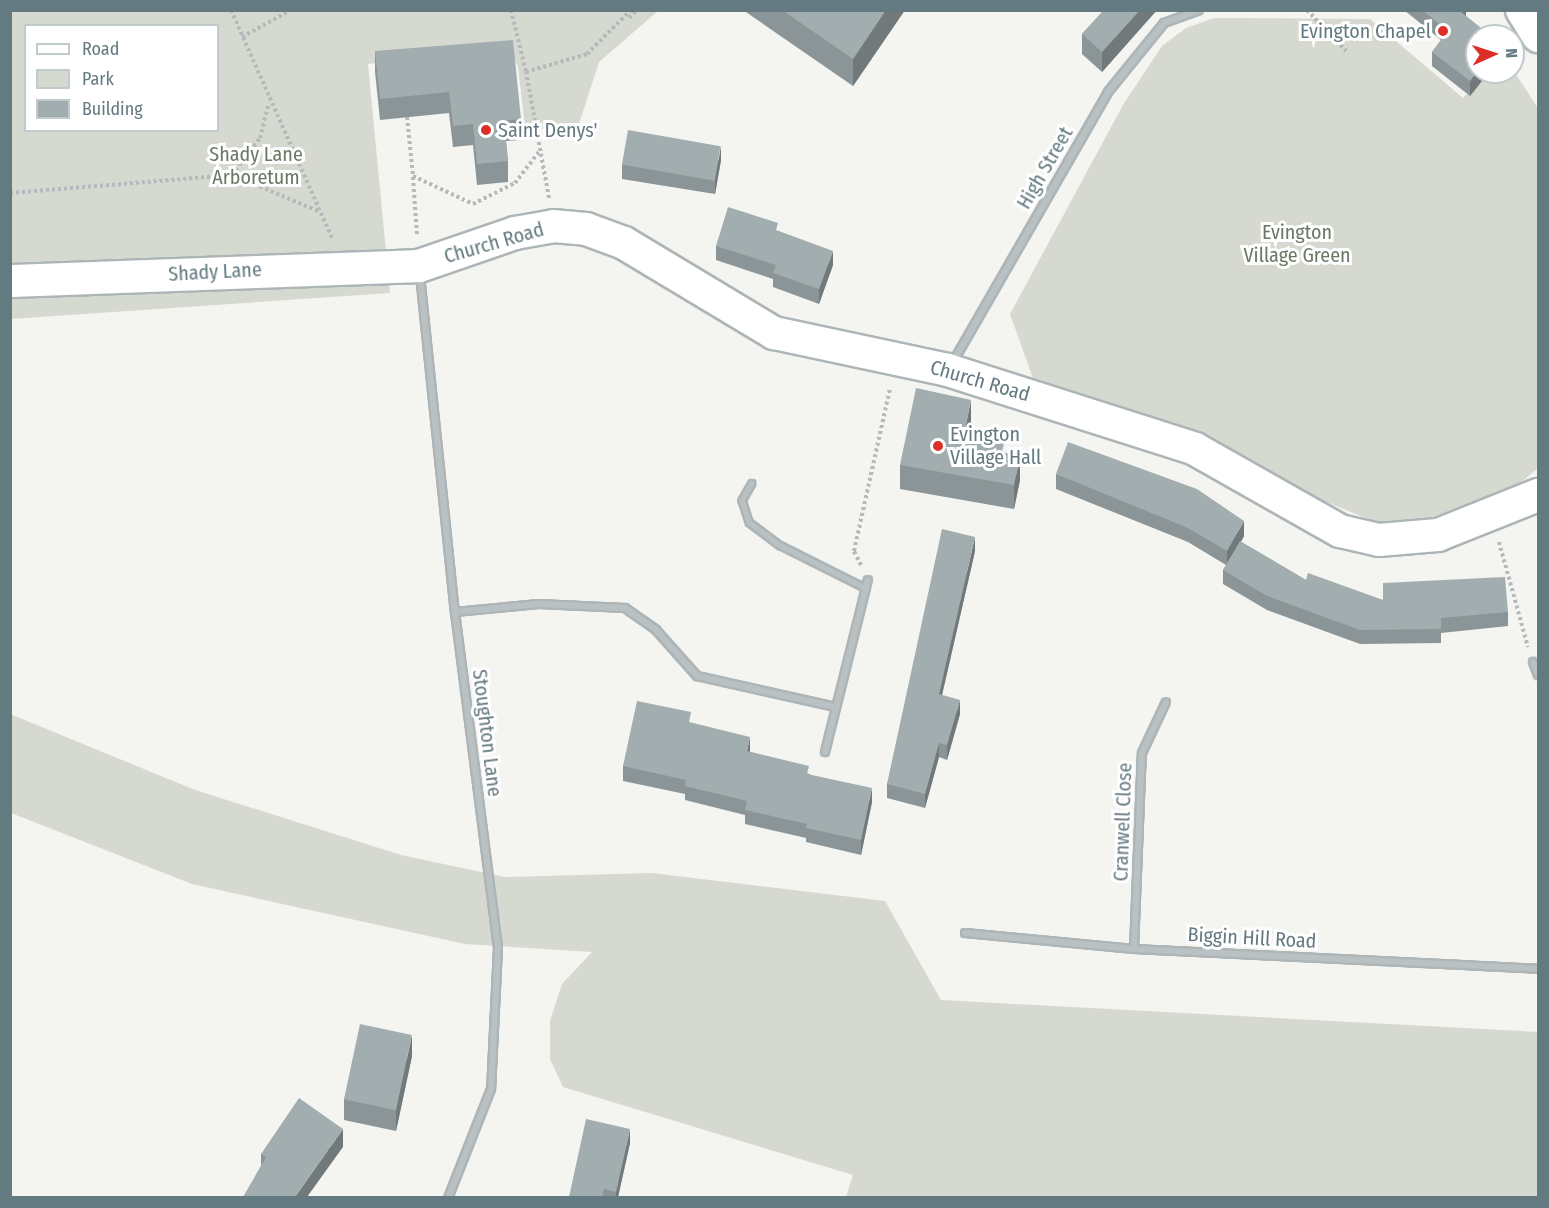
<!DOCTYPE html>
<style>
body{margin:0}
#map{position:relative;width:1549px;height:1208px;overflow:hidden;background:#f4f4f0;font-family:"Fira Sans Condensed",sans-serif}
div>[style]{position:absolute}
.green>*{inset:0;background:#d5d9d0}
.path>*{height:4px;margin-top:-2px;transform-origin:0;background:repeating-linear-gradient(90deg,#b5b9bb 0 3px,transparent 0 6px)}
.roads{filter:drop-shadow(2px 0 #adb5b7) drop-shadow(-2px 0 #adb5b7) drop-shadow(0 2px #adb5b7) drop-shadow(0 -2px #adb5b7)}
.lane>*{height:4.5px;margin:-2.25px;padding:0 2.25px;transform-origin:2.25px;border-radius:2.25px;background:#bac1c3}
.street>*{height:6px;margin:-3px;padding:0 3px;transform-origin:3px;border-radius:3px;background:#bac1c3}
.secondary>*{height:32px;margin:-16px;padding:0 16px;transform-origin:16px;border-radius:16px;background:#fff}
.wall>*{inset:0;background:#8b9597}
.shaded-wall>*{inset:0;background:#71797b}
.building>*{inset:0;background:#a2adb0;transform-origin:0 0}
.dots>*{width:16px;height:16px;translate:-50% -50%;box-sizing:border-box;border:3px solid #fff;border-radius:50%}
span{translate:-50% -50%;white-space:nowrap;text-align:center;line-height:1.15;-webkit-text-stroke:6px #fff;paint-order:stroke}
.poi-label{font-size:20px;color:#647a81}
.right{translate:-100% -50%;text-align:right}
.left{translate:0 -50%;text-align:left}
.park-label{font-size:20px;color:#6b7863}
.street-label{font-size:20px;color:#647a81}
.frame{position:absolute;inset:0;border:12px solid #647a81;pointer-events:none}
.legend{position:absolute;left:24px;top:24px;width:195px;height:108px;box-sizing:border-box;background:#fff;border:2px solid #c1cacd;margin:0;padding:8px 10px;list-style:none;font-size:18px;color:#647a81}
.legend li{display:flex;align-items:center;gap:12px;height:30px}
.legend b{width:30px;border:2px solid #c1cacd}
.north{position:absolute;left:1465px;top:24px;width:60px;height:60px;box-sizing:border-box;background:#fff;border:2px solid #c1cacd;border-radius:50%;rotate:87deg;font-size:16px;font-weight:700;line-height:24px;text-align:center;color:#647a81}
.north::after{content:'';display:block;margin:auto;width:21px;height:27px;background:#dd2e28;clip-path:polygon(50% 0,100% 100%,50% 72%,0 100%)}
</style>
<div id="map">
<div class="green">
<i style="clip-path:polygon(evenodd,11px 11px,658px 11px,599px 62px,576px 133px,525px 127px,518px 67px,510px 49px,368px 64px,390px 293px,11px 319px,11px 11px,26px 26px,218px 26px,218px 130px,26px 130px,26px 26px)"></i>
<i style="clip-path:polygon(1214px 18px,1370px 19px,1463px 98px,1477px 82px,1513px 70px,1538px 108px,1538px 468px,1518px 485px,1419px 522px,1375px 522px,1034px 381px,1010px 314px,1123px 105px,1162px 46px,1186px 28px)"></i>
<i style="clip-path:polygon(10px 714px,195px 790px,401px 855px,505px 877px,652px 873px,885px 901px,941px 1000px,1538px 1032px,1538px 1197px,846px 1197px,853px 1175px,563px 1087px,550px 1059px,550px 1021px,562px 984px,592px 952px,465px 944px,192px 884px,11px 813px)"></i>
</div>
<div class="path">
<i style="left:231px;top:10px;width:252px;rotate:66.1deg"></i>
<i style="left:511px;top:10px;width:64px;rotate:76.4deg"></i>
<i style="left:1307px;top:10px;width:59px;rotate:46.4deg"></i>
<i style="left:629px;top:18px;width:11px;rotate:-45deg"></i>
<i style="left:242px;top:37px;width:56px;rotate:-28.9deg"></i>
<i style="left:407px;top:117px;width:59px;rotate:84.2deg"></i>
<i style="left:413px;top:176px;width:66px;rotate:25deg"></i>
<i style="left:473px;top:204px;width:47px;rotate:-26.6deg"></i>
<i style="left:515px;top:183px;width:43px;rotate:-52.6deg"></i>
<i style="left:232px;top:175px;width:93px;rotate:22.7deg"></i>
<i style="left:413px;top:177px;width:58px;rotate:86.1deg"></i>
<i style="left:10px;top:193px;width:223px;rotate:-4.6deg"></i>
<i style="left:232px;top:175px;width:46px;rotate:-52.9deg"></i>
<i style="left:260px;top:138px;width:36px;rotate:-76deg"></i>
<i style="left:549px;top:198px;width:128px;rotate:-100.3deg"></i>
<i style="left:526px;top:72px;width:64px;rotate:-16.4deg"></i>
<i style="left:587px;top:54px;width:62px;rotate:-45deg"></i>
<i style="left:1499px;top:542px;width:109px;rotate:74.6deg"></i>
<i style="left:861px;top:565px;width:16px;rotate:-117deg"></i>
<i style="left:854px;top:551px;width:166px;rotate:-77.5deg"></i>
</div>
<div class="roads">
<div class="lane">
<i style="left:752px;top:483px;width:20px;rotate:120deg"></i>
<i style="left:742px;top:500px;width:23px;rotate:72deg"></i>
<i style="left:749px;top:522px;width:39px;rotate:37deg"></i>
<i style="left:780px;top:545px;width:96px;rotate:26.6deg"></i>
</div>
<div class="street">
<i style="left:420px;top:275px;width:339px;rotate:84.1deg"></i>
<i style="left:455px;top:612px;width:339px;rotate:82.7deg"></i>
<i style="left:498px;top:948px;width:141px;rotate:92.8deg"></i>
<i style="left:491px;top:1089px;width:117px;rotate:111.5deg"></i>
<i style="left:953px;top:362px;width:311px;rotate:-60.1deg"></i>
<i style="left:1108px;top:92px;width:89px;rotate:-50.9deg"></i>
<i style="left:1164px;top:23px;width:37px;rotate:-20deg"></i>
<i style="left:455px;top:612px;width:84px;rotate:-5.4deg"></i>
<i style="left:539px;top:604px;width:86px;rotate:2.7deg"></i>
<i style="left:625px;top:608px;width:38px;rotate:35deg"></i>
<i style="left:656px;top:630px;width:62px;rotate:48.3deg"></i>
<i style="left:697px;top:676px;width:142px;rotate:12.6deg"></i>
<i style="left:1533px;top:662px;width:14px;rotate:69deg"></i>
<i style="left:825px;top:752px;width:177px;rotate:-76deg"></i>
<i style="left:965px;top:933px;width:170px;rotate:5.4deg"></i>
<i style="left:1134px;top:949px;width:404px;rotate:2.8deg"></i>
<i style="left:1134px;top:949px;width:196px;rotate:-87.7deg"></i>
<i style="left:1142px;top:753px;width:56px;rotate:-64.8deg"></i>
</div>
<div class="secondary">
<i style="left:1522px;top:10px;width:31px;rotate:58deg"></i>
<i style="left:10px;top:281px;width:409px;rotate:-2.1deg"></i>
<i style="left:419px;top:266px;width:102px;rotate:-19deg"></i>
<i style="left:515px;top:233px;width:39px;rotate:-10deg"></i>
<i style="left:553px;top:226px;width:33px;rotate:5deg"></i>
<i style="left:586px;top:229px;width:40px;rotate:20.2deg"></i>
<i style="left:624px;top:243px;width:175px;rotate:31deg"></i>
<i style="left:774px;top:333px;width:178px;rotate:12deg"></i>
<i style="left:948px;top:370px;width:259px;rotate:17.7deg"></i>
<i style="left:1195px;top:449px;width:167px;rotate:29.5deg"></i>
<i style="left:1340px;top:531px;width:40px;rotate:13deg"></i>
<i style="left:1379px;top:540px;width:59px;rotate:-4.8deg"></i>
<i style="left:1438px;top:535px;width:108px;rotate:-21.8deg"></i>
</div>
</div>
<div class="wall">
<i style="clip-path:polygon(743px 10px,905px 10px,853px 86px)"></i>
<i style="clip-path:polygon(1104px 10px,1157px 10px,1102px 72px,1082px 54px,1082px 34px)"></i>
<i style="clip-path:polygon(1404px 10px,1466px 10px,1466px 16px,1477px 72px,1489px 72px,1470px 96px,1432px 66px,1432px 52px,1441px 40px)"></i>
<i style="clip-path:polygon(375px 51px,521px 119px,521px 140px,506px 141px,508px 161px,508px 182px,477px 185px,473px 145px,453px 147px,449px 113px,380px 120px,375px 72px)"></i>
<i style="clip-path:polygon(721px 160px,715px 194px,622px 179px,622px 164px)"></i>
<i style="clip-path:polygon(778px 231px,833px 265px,819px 304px,773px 287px,773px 279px,716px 260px,716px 246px)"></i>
<i style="clip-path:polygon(971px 424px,969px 435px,1004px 452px,1020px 480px,1014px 509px,900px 489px,900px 465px)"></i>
<i style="clip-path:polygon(1056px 474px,1244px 536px,1241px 542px,1306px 580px,1383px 600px,1508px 612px,1508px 626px,1441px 633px,1441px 643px,1360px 644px,1267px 610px,1223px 584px,1223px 570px,1226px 565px,1188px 542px,1056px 489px)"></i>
<i style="clip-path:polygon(975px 551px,942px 695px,960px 714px,947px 760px,939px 757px,925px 808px,887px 798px,887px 784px)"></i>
<i style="clip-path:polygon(691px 723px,750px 752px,809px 774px,872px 802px,861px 855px,806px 842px,806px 838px,745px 824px,745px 815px,685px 800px,685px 794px,623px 781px,623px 766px)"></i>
<i style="clip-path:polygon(412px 1056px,396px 1131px,344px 1120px,344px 1099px)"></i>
<i style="clip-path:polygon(630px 1143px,618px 1197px,569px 1197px)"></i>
<i style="clip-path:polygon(343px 1147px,261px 1166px,261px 1154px)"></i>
</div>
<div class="shaded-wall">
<i style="clip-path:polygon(886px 10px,905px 10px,853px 86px,853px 59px)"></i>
<i style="clip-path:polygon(1140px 10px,1157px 10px,1102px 72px,1102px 52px)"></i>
<i style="clip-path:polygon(1461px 10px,1466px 10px,1466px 18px,1460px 11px)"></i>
<i style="clip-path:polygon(1477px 72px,1489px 72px,1470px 96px,1470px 81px)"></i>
<i style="clip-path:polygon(721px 146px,721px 160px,715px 194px,715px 180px)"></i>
<i style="clip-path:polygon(833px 251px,833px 265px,819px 304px,819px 289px)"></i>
<i style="clip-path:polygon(971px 400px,971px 424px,964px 458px,964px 434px)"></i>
<i style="clip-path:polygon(1020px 456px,1020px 480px,1014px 509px,1014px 485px)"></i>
<i style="clip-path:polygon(1244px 521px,1244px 536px,1227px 565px,1227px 551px)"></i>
<i style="clip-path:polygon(975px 537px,975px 551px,939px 708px,939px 694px)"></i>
<i style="clip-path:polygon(960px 700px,960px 714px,947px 760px,947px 745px)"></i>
<i style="clip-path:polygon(750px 737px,750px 751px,747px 765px,747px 751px)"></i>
<i style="clip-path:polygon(939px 743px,939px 757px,925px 808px,925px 794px)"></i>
<i style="clip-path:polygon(872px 788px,872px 802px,861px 855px,861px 840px)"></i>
<i style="clip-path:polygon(412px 1035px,412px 1056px,396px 1131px,396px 1110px)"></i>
<i style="clip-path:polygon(343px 1129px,343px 1147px,307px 1197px,295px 1197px)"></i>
<i style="clip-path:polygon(630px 1129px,630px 1143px,618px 1197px,616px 1197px,616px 1192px)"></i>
</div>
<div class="building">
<i style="clip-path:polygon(782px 10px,886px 10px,853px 59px)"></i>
<i style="clip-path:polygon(1104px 10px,1140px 10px,1102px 52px,1082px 34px)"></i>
<i style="clip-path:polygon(1422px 10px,1461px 10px,1460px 11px,1491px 36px,1477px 36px,1477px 72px,1470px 81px,1432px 52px,1448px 31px)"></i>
<i style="clip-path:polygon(513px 40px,521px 119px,504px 121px,508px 161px,477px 164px,473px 124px,453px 126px,449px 92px,380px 99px,375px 51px)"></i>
<i style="left:628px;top:130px;width:94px;height:35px;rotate:10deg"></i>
<i style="clip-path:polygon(728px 207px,778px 223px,776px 230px,833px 251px,819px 289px,773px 273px,776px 265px,716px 246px)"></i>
<i style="clip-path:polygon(916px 388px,971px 400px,964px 434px,1004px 443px,1002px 452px,1020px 456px,1014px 485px,900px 465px)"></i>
<i style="clip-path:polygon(1068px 442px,1197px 489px,1244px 521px,1227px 551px,1188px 528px,1056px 474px)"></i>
<i style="clip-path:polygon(942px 529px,975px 537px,939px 694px,960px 700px,947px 745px,939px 743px,925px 794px,887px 784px)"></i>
<i style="clip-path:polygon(1240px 541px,1306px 580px,1308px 573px,1383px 600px,1383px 583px,1505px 577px,1508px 612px,1441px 618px,1441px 629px,1360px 630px,1267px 596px,1223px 570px)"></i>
<i style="clip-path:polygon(637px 701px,691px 712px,689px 722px,750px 737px,747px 751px,809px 766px,807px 774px,872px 788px,861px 840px,806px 828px,807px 824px,745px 810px,747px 801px,685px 786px,686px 780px,623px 766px)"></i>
<i style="left:360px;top:1024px;width:53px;height:77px;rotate:12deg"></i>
<i style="clip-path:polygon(299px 1098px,343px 1129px,295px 1197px,243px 1197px,266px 1157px,261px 1154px)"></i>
<i style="clip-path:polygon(586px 1119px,630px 1129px,616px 1192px,604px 1189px,602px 1197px,569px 1197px)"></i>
</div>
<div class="dots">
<i style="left:1443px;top:31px;background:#dd2e28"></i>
<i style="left:486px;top:130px;background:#dd2e28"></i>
<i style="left:938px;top:446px;background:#dd2e28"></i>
</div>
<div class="poi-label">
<span class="right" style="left:1431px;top:31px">Evington Chapel</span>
<span class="left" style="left:498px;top:130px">Saint Denys'</span>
<span class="left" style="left:950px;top:446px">Evington<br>Village Hall</span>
</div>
<div class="park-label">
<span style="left:256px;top:166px">Shady Lane<br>Arboretum</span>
<span style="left:1297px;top:244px">Evington<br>Village Green</span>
</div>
<div class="street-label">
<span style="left:1045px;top:168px;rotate:-60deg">High Street</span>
<span style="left:494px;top:243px;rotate:-16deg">Church Road</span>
<span style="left:215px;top:272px;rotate:-3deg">Shady Lane</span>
<span style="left:980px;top:381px;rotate:16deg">Church Road</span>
<span style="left:487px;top:733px;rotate:83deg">Stoughton Lane</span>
<span style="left:1123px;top:822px;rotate:-88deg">Cranwell Close</span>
<span style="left:1252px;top:938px;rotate:3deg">Biggin Hill Road</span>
</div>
<div class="frame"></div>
<ul class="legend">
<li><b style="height:8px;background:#fff"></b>Road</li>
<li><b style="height:16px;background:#d5d9d0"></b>Park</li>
<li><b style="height:16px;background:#a2adb0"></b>Building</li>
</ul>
<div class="north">N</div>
</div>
